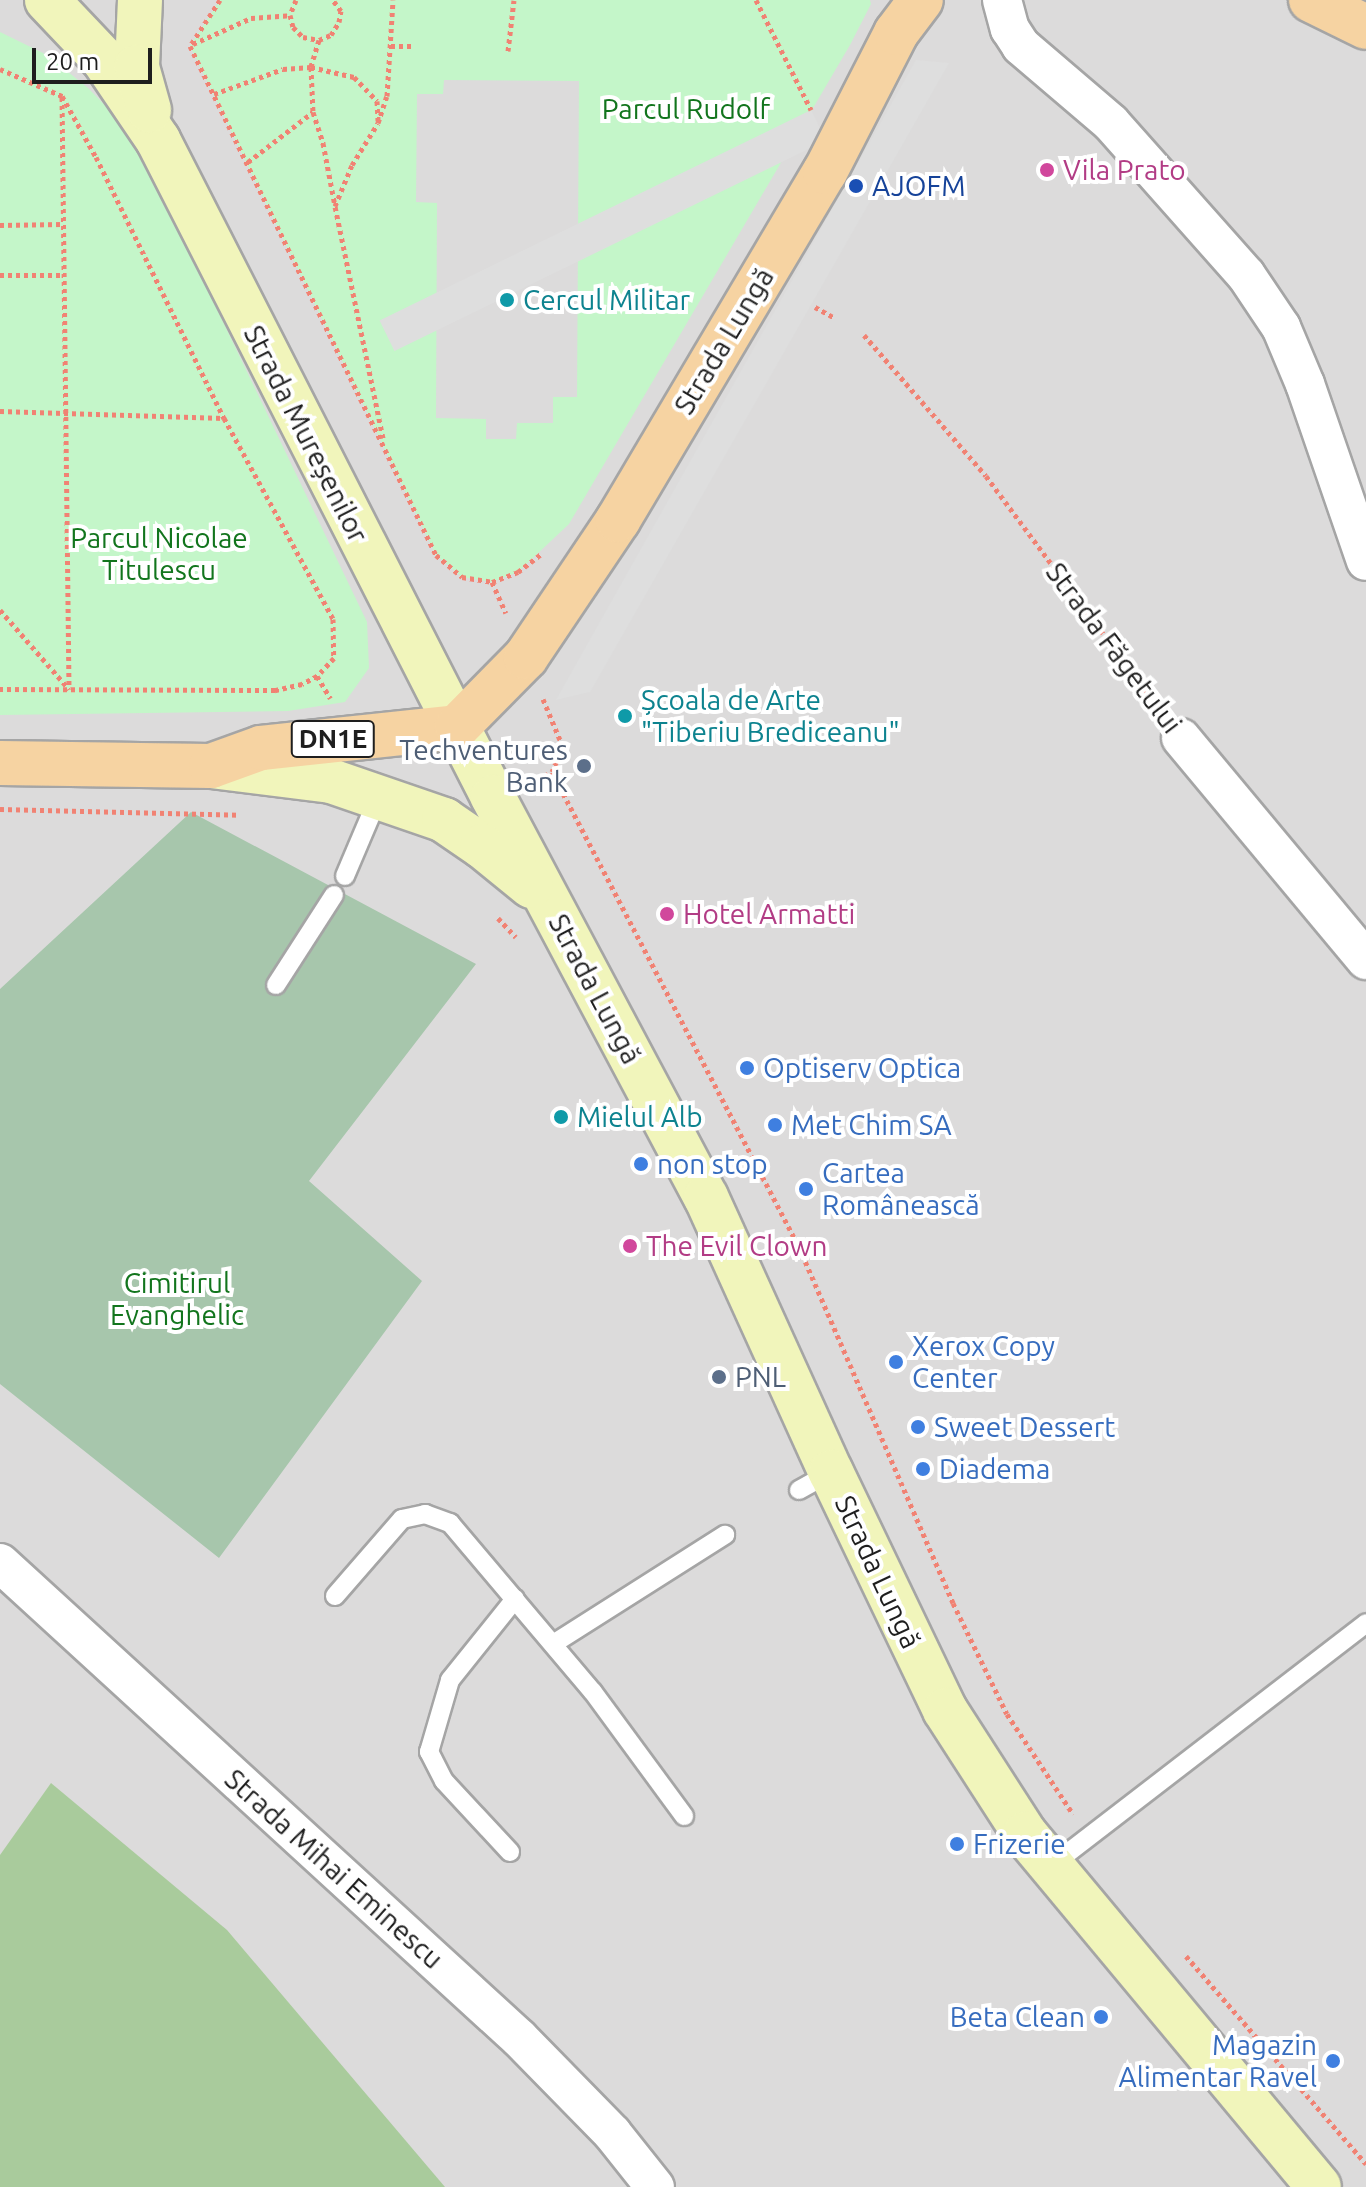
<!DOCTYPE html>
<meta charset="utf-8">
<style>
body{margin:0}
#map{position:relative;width:1366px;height:2187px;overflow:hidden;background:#eeebe4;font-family:Ubuntu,sans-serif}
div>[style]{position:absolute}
.residential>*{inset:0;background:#dcdbdb;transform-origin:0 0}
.forest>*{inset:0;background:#a9cb9c}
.cemetery>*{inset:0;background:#a7c6ac}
.park>*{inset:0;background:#c4f6c9}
.parking>*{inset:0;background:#dedede;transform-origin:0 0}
.path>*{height:5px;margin-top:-2.5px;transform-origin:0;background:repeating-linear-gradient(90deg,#f18273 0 4px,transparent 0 8px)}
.roads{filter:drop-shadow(2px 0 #a5a5a5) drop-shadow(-2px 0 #a5a5a5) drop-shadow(0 2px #a5a5a5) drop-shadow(0 -2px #a5a5a5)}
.lane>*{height:18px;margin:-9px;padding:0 9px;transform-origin:9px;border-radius:9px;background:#fff}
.street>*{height:38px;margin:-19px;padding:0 19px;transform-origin:19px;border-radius:19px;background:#fff}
.secondary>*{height:44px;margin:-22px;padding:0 22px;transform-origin:22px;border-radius:22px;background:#f1f5bb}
.primary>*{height:44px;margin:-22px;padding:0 22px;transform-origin:22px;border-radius:22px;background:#f6d3a2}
.dots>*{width:22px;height:22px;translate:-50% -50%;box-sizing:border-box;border:4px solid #fff;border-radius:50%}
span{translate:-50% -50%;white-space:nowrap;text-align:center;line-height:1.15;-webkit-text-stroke:8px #fff;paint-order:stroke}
.shield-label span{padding:2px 6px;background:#fff;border:2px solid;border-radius:6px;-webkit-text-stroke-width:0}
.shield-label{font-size:26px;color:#1e1e1e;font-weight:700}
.park-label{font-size:28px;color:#12751d}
.hotel-label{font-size:28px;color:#b23c85}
.left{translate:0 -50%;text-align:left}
.transit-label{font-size:28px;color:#164399}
.culture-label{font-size:28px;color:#0d838f}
.street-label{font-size:28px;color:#1e1e1e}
.service-label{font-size:28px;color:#4e5e75}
.right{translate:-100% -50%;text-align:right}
.shop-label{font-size:28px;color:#366cbe}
.scale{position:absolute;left:32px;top:48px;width:120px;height:36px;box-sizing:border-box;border:4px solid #1e1e1e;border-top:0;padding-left:10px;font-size:24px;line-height:28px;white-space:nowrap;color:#1e1e1e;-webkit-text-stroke:6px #fff;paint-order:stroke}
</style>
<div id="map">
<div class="residential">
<i style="left:0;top:0;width:1366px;height:2187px"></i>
</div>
<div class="forest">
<i style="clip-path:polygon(51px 1783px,227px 1930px,445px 2187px,0 2187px,0 1855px)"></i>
</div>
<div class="cemetery">
<i style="clip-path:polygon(191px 812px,476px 964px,309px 1181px,422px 1281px,219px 1558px,0 1384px,0 989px)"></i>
</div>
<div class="park">
<i style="clip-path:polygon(evenodd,220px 0,870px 0,871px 4px,850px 45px,569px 524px,518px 572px,492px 582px,462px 577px,436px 555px,190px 46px,220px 0,444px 80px,579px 81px,577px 397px,553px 397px,553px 423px,517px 423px,516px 439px,486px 439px,486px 419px,436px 418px,437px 203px,416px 202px,417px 94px,443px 94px,444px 80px)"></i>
<i style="clip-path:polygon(0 32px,47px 55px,88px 88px,133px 134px,367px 622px,369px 668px,345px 702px,288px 711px,0 715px)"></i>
</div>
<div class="parking">
<i style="clip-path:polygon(916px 60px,949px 63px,590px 692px,556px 700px)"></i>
<i style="left:811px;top:110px;width:34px;height:480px;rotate:64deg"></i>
</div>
<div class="path">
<i style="left:220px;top:0;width:55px;rotate:123.1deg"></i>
<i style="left:190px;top:46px;width:565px;rotate:64.21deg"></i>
<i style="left:436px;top:555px;width:34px;rotate:40deg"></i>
<i style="left:462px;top:577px;width:30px;rotate:9deg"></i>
<i style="left:492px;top:582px;width:28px;rotate:-21deg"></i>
<i style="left:518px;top:572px;width:31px;rotate:-38deg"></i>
<i style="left:296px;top:0;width:16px;rotate:112deg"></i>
<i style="left:290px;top:15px;width:12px;rotate:76deg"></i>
<i style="left:293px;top:27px;width:14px;rotate:45deg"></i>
<i style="left:303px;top:37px;width:16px;rotate:11deg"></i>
<i style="left:319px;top:40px;width:13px;rotate:-23deg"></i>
<i style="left:331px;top:35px;width:15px;rotate:-58deg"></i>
<i style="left:339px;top:22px;width:11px;rotate:-80deg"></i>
<i style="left:341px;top:11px;width:14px;rotate:-126deg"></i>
<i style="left:756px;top:0;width:123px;rotate:63.4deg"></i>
<i style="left:319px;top:40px;width:28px;rotate:107deg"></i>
<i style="left:311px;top:67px;width:45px;rotate:87.5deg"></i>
<i style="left:313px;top:112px;width:33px;rotate:72deg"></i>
<i style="left:323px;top:143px;width:64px;rotate:79.2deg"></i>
<i style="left:193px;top:44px;width:64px;rotate:-24.1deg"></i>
<i style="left:251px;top:18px;width:39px;rotate:-4deg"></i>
<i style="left:391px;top:46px;width:20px"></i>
<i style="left:508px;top:51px;width:51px;rotate:-83.3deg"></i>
<i style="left:0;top:69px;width:68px;rotate:23.5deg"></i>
<i style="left:62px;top:96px;width:70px;rotate:60.9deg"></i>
<i style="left:96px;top:157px;width:291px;rotate:63.9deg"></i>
<i style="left:224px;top:418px;width:229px;rotate:61.5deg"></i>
<i style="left:333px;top:619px;width:39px;rotate:89deg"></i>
<i style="left:334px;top:658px;width:25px;rotate:133deg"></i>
<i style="left:317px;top:676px;width:17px;rotate:152deg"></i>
<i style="left:302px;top:684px;width:28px;rotate:167deg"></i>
<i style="left:275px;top:690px;width:275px;rotate:-179.8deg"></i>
<i style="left:214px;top:94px;width:73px;rotate:-19.9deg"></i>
<i style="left:283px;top:69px;width:28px;rotate:-4deg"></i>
<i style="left:311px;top:67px;width:44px;rotate:13.1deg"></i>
<i style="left:354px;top:77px;width:33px;rotate:46deg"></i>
<i style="left:377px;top:101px;width:20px;rotate:87deg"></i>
<i style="left:62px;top:97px;width:592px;rotate:89.32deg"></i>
<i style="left:248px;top:162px;width:82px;rotate:-37.6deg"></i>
<i style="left:0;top:225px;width:63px;rotate:-0.9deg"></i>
<i style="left:0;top:275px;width:63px"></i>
<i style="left:815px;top:307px;width:21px;rotate:29deg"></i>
<i style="left:864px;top:335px;width:186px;rotate:49.1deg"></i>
<i style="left:986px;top:476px;width:289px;rotate:53.4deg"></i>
<i style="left:0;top:411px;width:224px;rotate:1.8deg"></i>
<i style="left:383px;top:438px;width:237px;rotate:-101.7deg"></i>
<i style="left:335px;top:206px;width:44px;rotate:-67.5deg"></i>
<i style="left:352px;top:165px;width:49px;rotate:-58.2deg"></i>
<i style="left:378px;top:123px;width:28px;rotate:-72deg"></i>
<i style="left:387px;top:96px;width:96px;rotate:-86.4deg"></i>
<i style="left:492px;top:582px;width:34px;rotate:66deg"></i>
<i style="left:0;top:610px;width:105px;rotate:48.9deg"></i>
<i style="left:317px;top:676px;width:26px;rotate:59deg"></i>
<i style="left:543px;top:699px;width:52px;rotate:67.4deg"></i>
<i style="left:563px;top:747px;width:27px;rotate:114deg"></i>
<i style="left:552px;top:772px;width:535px;rotate:62.53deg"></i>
<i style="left:799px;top:1247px;width:388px;rotate:66.6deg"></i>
<i style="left:953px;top:1603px;width:123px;rotate:64.1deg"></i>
<i style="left:1007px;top:1714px;width:120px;rotate:56.6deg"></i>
<i style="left:530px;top:782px;width:24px;rotate:-24deg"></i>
<i style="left:0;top:809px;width:239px;rotate:1.4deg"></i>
<i style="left:498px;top:918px;width:26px;rotate:47deg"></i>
<i style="left:1186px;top:1956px;width:275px;rotate:49.1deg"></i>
</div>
<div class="roads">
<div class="lane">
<i style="left:345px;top:876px;width:87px;rotate:-67deg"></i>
<i style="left:276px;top:985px;width:107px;rotate:-57.2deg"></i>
<i style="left:799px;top:1490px;width:37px;rotate:-29deg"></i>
<i style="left:335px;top:1596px;width:102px;rotate:-49deg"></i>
<i style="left:402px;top:1519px;width:24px;rotate:-12deg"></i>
<i style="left:425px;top:1514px;width:27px;rotate:20deg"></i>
<i style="left:450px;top:1523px;width:221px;rotate:49.8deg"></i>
<i style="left:593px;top:1692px;width:154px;rotate:53.7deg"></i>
<i style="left:553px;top:1644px;width:204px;rotate:-32.4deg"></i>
<i style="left:510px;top:1852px;width:97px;rotate:-132.9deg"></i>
<i style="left:444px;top:1781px;width:33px;rotate:-117deg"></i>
<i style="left:429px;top:1752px;width:75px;rotate:-73.7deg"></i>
<i style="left:450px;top:1680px;width:104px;rotate:-51.3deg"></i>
<i style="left:1051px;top:1866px;width:398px;rotate:-37.6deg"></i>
</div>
<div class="street">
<i style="left:1002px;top:0;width:30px;rotate:75deg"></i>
<i style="left:1010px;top:29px;width:20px;rotate:57deg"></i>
<i style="left:1021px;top:46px;width:118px;rotate:40.5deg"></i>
<i style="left:1111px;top:123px;width:203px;rotate:48.4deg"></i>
<i style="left:1246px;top:275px;width:63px;rotate:56.1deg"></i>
<i style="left:1281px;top:327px;width:62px;rotate:67.2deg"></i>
<i style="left:1305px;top:384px;width:187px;rotate:71deg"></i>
<i style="left:1181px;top:738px;width:289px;rotate:50.2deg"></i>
<i style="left:0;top:1563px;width:704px;rotate:42.47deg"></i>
<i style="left:519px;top:2038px;width:133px;rotate:45.6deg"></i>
<i style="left:612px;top:2133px;width:69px;rotate:51.5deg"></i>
</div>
<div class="secondary">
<i style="left:47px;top:0;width:81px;rotate:46.5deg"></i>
<i style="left:103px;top:59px;width:98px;rotate:55.8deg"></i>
<i style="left:158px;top:140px;width:737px;rotate:62.98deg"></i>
<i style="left:493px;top:797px;width:453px;rotate:62deg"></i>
<i style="left:706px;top:1197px;width:302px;rotate:65.6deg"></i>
<i style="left:831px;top:1472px;width:264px;rotate:64.4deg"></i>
<i style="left:945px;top:1710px;width:148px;rotate:57.2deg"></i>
<i style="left:1025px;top:1834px;width:459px;rotate:50.2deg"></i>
<i style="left:140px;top:0;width:67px;rotate:92.6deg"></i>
<i style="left:137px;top:67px;width:45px;rotate:74.4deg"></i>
<i style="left:211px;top:766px;width:121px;rotate:7.1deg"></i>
<i style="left:331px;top:781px;width:120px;rotate:19deg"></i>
<i style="left:444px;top:820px;width:46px;rotate:34.4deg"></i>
<i style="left:482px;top:846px;width:63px;rotate:39.2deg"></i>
</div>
<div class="primary">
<i style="left:1311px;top:0;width:61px;rotate:26.1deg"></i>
<i style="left:0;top:763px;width:211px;rotate:0.8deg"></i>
<i style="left:211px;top:766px;width:53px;rotate:-19.8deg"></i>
<i style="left:261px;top:748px;width:197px;rotate:-6.1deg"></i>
<i style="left:457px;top:727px;width:98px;rotate:-45.4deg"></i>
<i style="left:526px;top:657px;width:165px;rotate:-56.1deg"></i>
<i style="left:618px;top:520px;width:405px;rotate:-59.3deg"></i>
<i style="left:825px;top:172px;width:156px;rotate:-62.9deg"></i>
<i style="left:896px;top:33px;width:41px;rotate:-52.9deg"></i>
</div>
</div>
<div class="dots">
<i style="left:1047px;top:170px;background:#d1479c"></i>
<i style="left:856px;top:186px;background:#1a4fb4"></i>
<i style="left:507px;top:300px;background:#0f9aa8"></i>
<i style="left:625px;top:716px;background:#0f9aa8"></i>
<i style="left:584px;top:766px;background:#5c6f8a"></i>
<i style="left:667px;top:914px;background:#d1479c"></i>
<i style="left:747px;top:1068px;background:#3f7fe0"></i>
<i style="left:561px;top:1117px;background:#0f9aa8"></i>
<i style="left:775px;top:1125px;background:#3f7fe0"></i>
<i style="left:641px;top:1164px;background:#3f7fe0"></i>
<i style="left:806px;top:1189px;background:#3f7fe0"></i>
<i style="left:630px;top:1246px;background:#d1479c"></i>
<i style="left:896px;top:1362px;background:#3f7fe0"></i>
<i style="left:719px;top:1377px;background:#5c6f8a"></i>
<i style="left:918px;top:1427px;background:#3f7fe0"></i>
<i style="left:923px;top:1469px;background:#3f7fe0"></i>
<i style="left:957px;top:1844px;background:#3f7fe0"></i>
<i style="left:1101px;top:2017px;background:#3f7fe0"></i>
<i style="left:1333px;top:2061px;background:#3f7fe0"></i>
</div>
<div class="shield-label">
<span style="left:333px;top:739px">DN1E</span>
</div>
<div class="park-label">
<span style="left:686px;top:109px">Parcul Rudolf</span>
<span style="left:159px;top:554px">Parcul Nicolae<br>Titulescu</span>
<span style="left:177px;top:1299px">Cimitirul<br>Evanghelic</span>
</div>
<div class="hotel-label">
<span class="left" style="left:1063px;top:170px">Vila Prato</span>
<span class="left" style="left:683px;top:914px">Hotel Armatti</span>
<span class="left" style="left:646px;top:1246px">The Evil Clown</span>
</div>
<div class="transit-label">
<span class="left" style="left:872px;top:186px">AJOFM</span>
</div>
<div class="culture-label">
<span class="left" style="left:523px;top:300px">Cercul Militar</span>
<span class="left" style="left:641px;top:716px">Școala de Arte<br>"Tiberiu Brediceanu"</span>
<span class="left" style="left:577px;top:1117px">Mielul Alb</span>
</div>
<div class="street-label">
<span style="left:724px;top:341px;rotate:-59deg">Strada Lungă</span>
<span style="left:306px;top:434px;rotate:63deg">Strada Mureșenilor</span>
<span style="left:1114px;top:648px;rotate:53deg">Strada Făgetului</span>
<span style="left:595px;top:989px;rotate:62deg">Strada Lungă</span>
<span style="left:878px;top:1572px;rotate:65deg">Strada Lungă</span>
<span style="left:334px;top:1869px;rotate:42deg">Strada Mihai Eminescu</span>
</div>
<div class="service-label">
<span class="right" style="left:568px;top:766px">Techventures<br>Bank</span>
<span class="left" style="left:735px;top:1377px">PNL</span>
</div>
<div class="shop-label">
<span class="left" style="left:763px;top:1068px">Optiserv Optica</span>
<span class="left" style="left:791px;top:1125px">Met Chim SA</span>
<span class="left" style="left:657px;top:1164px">non stop</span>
<span class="left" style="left:822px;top:1189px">Cartea<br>Românească</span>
<span class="left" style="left:912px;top:1362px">Xerox Copy<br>Center</span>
<span class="left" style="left:934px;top:1427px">Sweet Dessert</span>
<span class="left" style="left:939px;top:1469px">Diadema</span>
<span class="left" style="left:973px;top:1844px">Frizerie</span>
<span class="right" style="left:1085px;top:2017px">Beta Clean</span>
<span class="right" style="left:1317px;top:2061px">Magazin<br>Alimentar Ravel</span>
</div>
<div class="scale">20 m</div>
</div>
